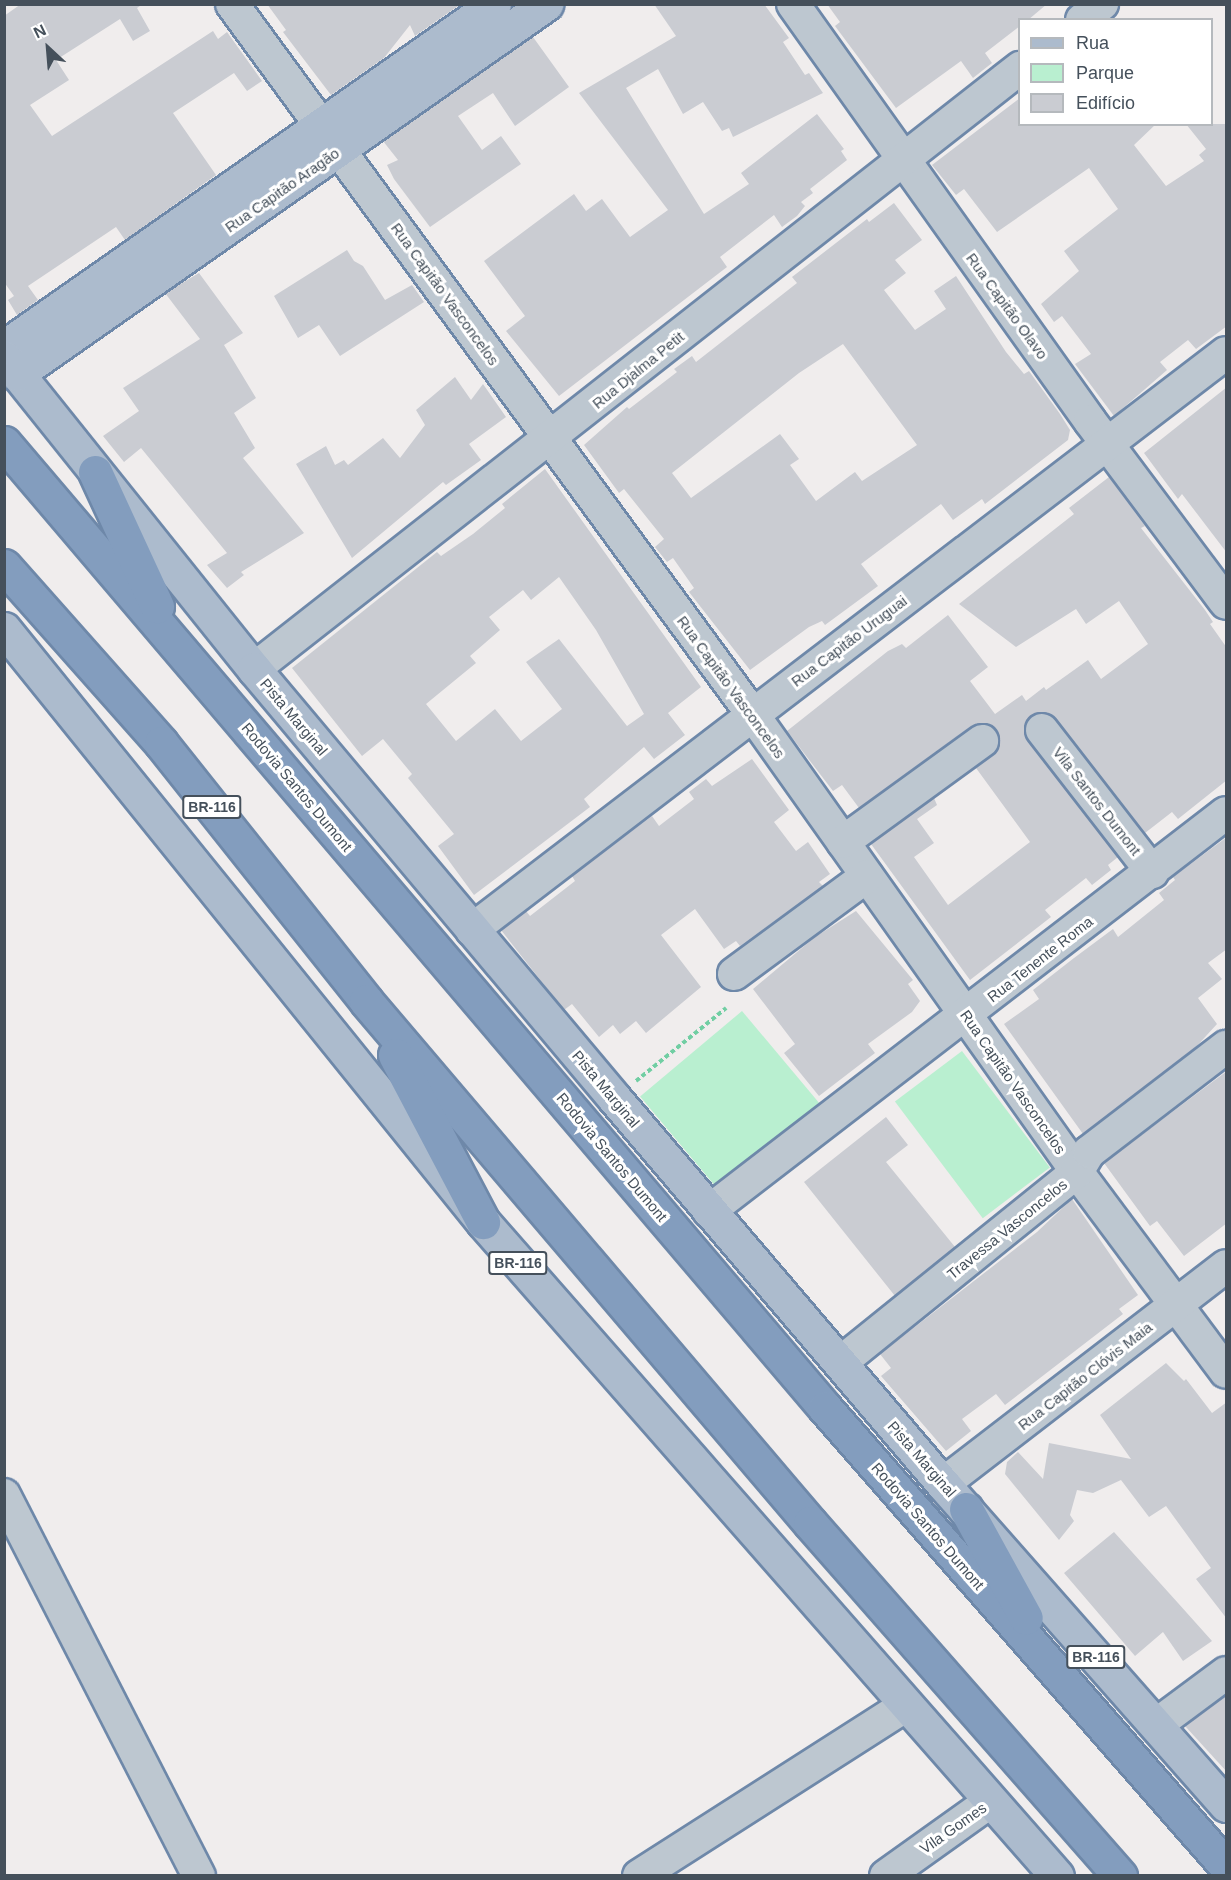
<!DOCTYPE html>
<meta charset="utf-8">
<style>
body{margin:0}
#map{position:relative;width:1231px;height:1880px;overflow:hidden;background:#f0eded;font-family:Arial,sans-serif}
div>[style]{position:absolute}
.green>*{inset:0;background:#b9efd0;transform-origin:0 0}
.building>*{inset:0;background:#caccd2}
.path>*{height:4px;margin-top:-2px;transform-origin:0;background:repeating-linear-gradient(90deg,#71cea3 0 4.5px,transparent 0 7.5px)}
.roads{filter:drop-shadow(2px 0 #6e88a9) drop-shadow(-2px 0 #6e88a9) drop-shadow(0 2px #6e88a9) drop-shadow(0 -2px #6e88a9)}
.minor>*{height:32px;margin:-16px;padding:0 16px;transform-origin:16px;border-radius:16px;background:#bdc7d0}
.major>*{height:33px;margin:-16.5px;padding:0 16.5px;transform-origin:16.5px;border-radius:16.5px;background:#acbbcd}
.highway>*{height:33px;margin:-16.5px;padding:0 16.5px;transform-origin:16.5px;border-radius:16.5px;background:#839dbe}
span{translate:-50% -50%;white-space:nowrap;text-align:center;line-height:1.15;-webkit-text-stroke:6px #fff;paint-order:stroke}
.shield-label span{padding:2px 4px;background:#fff;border:2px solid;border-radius:4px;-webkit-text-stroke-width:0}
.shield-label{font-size:14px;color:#45505b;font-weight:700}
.street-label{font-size:15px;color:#45505b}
.frame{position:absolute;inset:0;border:6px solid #45505b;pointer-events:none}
.legend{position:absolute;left:1018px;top:18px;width:195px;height:108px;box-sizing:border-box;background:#fff;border:2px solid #b5b9bd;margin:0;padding:8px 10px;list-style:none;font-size:18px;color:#45505b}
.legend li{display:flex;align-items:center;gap:12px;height:30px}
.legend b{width:30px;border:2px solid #b5b9bd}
.north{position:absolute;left:18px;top:18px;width:60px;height:60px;-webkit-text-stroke:4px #fff;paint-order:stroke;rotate:334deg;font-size:16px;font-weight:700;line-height:24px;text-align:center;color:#45505b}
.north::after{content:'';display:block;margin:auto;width:21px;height:27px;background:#45505b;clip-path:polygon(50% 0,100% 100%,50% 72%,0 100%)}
</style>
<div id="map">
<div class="green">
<i style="left:742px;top:1011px;width:123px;height:133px;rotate:50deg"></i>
<i style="left:962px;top:1051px;width:146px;height:84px;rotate:53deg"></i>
</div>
<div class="building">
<i style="clip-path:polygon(21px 4px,143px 4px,137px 8px,150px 31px,133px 41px,120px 19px,56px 60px,69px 80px,30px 105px,52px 136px,213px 31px,218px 39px,227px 32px,262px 81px,247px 91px,234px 73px,173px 113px,216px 175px,125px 240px,116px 227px,28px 286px,38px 300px,17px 315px,8px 300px,14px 296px,4px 282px,4px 16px)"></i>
<i style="clip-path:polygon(267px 4px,461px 4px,415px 36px,410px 25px,384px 58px,331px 95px,283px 32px,286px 30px)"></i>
<i style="clip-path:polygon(654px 4px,764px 4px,789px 38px,783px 42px,805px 75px,809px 73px,823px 93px,733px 137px,729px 128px,722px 131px,703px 102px,683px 114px,658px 69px,626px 88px,704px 214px,749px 184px,741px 173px,817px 114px,844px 149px,841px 151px,847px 160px,810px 189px,813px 193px,801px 202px,805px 206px,797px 216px,782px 227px,774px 215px,720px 257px,727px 267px,559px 396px,506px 331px,525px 316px,484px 261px,574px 194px,586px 211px,602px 199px,630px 237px,668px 210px,579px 93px,676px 36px)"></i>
<i style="clip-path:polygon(827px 4px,1047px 4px,1028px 20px,1020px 20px,1020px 26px,985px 53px,992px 63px,973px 78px,961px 61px,896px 108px,835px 26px,840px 22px)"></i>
<i style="clip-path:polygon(533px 37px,569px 87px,515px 126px,493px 93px,458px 116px,482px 150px,501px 136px,521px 164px,430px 227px,394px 179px,387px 165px,398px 160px,383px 141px)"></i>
<i style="clip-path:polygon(1020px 98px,1020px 124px,1156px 124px,1134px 145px,1166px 186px,1204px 161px,1199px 155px,1206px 149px,1186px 124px,1227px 124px,1227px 326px,1196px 349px,1188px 340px,1160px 362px,1167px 370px,1114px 416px,1075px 364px,1091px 354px,1062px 316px,1054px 322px,1041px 304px,1079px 271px,1064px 251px,1118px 209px,1089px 168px,997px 232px,964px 189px,956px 195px,932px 165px)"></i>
<i style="clip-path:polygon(evenodd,894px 203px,922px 240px,895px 260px,906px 273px,884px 290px,915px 330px,946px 309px,934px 291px,956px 276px,1006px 352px,1024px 374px,1029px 371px,1060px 414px,1070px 430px,1068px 440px,985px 504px,982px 499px,953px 520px,941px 504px,861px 564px,878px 586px,825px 625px,822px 621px,809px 627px,750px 670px,689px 592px,694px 588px,673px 558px,667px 562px,655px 547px,664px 539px,624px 489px,619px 493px,584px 445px,627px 407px,629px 409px,677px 372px,674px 369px,692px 356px,696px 362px,797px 283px,792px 277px,867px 219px,869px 222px,894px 203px,843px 344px,917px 445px,862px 481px,855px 472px,816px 501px,790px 465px,799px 459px,780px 434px,691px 498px,672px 473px,799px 373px,843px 344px)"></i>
<i style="clip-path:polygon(347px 250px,354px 261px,363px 266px,385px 300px,412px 285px,424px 302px,340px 356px,319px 325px,298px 338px,274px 296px)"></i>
<i style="clip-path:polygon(199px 273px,243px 333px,224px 345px,256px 398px,234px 413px,255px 448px,243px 458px,304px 533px,241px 572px,244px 575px,227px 588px,207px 565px,227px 553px,141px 448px,124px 462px,103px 436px,139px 411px,123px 388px,200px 339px,165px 293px)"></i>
<i style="clip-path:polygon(455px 377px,471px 400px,483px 384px,506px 417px,469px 444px,481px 460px,446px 485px,443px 482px,352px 558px,296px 464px,326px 446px,335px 465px,344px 460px,348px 465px,383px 438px,400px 458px,425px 425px,416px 410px)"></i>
<i style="clip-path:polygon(1227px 387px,1227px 553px,1182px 494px,1178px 499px,1144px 453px)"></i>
<i style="clip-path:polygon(evenodd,545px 469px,701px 687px,668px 713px,685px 735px,654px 759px,644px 747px,584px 799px,590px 807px,474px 895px,438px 846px,454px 834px,408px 778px,412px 774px,383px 739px,362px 756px,292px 668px,437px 552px,441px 556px,473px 534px,505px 508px,502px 504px,545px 469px,559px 577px,596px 630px,644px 714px,627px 726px,559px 639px,526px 662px,562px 709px,521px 741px,495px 709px,456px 741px,426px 704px,476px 663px,470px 656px,500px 630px,489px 617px,523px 590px,531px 600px,559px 577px)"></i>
<i style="clip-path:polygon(1109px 477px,1145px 526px,1141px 528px,1205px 610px,1213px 622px,1210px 624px,1227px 648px,1227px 780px,1178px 819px,1172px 812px,1145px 833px,1056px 719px,1040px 712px,1031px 716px,1024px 732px,1028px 741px,1118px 857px,1108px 865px,1111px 870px,1092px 885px,1086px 878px,1045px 910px,1051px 917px,970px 980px,871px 844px,934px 798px,937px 805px,917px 819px,934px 843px,914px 857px,948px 905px,1030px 842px,976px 768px,998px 749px,996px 730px,981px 723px,971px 726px,859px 808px,842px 785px,833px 791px,787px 731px,888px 651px,902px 644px,906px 648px,948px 615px,988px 667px,970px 681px,995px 714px,1022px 695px,1026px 701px,1044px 687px,1046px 690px,1088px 660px,1101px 679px,1148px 644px,1119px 601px,1086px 624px,1076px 609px,1016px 647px,959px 604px,1074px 514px,1069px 508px)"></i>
<i style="clip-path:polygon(752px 759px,789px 810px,774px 822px,796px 851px,808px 842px,830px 874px,819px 882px,823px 886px,740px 946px,736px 941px,724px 949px,695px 909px,661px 935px,701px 987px,646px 1033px,636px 1021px,620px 1034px,613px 1025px,599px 1037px,572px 1004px,564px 1010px,501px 930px,526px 911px,530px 916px,575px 881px,572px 876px,652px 816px,659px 826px,694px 799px,689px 792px,706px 779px,712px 786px)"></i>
<i style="clip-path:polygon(1227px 837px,1227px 949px,1208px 963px,1222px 979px,1198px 998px,1217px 1024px,1195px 1048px,1083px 1134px,1004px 1024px,1039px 999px,1033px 990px,1074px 958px,1113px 929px,1118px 937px,1164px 900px,1159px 893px,1175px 880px,1173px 877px)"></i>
<i style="clip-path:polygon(856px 911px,913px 980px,908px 984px,920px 1001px,912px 1012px,868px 1044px,875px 1053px,819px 1096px,784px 1053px,795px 1044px,753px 989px,815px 937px)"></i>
<i style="clip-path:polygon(1227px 1071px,1227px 1223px,1184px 1256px,1157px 1221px,1150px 1226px,1104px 1163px)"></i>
<i style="clip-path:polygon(886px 1117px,908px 1145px,886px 1162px,955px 1247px,895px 1296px,804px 1182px)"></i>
<i style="clip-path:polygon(1072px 1199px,1138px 1295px,1119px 1309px,1123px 1314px,1005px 1405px,996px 1394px,962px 1419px,971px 1431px,946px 1451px,881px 1376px,891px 1368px,880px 1354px,1037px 1232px)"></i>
<i style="clip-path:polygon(1166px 1363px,1184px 1381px,1186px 1379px,1212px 1413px,1227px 1402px,1227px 1619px,1196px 1579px,1211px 1568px,1166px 1506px,1149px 1517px,1121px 1480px,1093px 1493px,1077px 1490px,1070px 1515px,1074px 1521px,1059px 1540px,1005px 1474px,1007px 1462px,1018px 1452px,1043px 1479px,1049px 1443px,1131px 1459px,1100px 1415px)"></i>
<i style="clip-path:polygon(1114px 1532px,1178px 1603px,1212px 1641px,1183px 1661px,1163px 1632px,1135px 1656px,1064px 1573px)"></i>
<i style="clip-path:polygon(1227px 1695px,1227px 1772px,1185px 1726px)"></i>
</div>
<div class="path">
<i style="left:636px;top:1081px;width:116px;rotate:-39deg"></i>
</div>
<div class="roads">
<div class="minor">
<i style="left:232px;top:4px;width:881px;rotate:53.77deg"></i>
<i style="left:753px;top:715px;width:560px;rotate:54.66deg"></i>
<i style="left:1077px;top:1172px;width:249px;rotate:53.3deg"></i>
<i style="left:793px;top:4px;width:512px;rotate:54.54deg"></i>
<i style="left:1090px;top:421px;width:227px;rotate:53.2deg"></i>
<i style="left:1082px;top:20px;width:26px;rotate:-39deg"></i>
<i style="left:254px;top:669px;width:974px;rotate:-38.12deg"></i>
<i style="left:1042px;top:730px;width:180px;rotate:52.2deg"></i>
<i style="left:843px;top:842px;width:172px;rotate:-36deg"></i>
<i style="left:472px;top:930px;width:949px;rotate:-37.43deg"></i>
<i style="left:734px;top:974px;width:165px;rotate:-36.4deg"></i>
<i style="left:709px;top:1211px;width:652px;rotate:-37.59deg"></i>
<i style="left:840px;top:1363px;width:304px;rotate:-38.9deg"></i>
<i style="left:1077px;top:1172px;width:23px;rotate:-59deg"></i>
<i style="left:1089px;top:1152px;width:173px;rotate:-37.5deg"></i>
<i style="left:943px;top:1484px;width:357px;rotate:-37.6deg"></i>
<i style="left:4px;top:1495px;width:428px;rotate:62.9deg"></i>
<i style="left:1156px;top:1725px;width:87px;rotate:-36.6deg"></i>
<i style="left:639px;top:1876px;width:317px;rotate:-32.6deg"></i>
<i style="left:886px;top:1876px;width:129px;rotate:-35.5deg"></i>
</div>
<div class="major">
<i style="left:4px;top:347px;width:598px;rotate:-34.99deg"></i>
<i style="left:4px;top:357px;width:400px;rotate:51.3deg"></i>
<i style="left:254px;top:669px;width:561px;rotate:49.99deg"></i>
<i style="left:615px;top:1099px;width:506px;rotate:49.57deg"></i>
<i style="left:943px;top:1484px;width:428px;rotate:48.6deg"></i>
<i style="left:17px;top:374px;width:646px;rotate:-34.97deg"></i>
<i style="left:4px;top:629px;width:762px;rotate:51.07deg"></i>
<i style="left:483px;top:1222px;width:870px;rotate:48.73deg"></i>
</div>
<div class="highway">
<i style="left:4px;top:443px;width:1267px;rotate:49.61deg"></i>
<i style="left:825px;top:1408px;width:609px;rotate:48.8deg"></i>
<i style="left:95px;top:472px;width:148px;rotate:65.2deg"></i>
<i style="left:4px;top:566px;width:237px;rotate:48.4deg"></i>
<i style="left:161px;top:743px;width:330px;rotate:51.5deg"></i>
<i style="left:366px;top:1001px;width:685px;rotate:49.62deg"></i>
<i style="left:810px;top:1523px;width:470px;rotate:48.7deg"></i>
<i style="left:395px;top:1055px;width:189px;rotate:62.2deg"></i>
<i style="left:966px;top:1509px;width:124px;rotate:61.2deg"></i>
</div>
</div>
<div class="shield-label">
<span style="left:212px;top:807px">BR-116</span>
<span style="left:518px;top:1263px">BR-116</span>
<span style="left:1096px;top:1657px">BR-116</span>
</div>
<div class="street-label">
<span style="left:282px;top:190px;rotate:-35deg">Rua Capitão Aragão</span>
<span style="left:445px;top:294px;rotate:54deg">Rua Capitão Vasconcelos</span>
<span style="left:1007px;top:306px;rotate:54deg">Rua Capitão Olavo</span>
<span style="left:638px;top:370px;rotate:-39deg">Rua Djalma Petit</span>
<span style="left:849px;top:641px;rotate:-37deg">Rua Capitão Uruguai</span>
<span style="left:731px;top:687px;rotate:54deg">Rua Capitão Vasconcelos</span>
<span style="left:294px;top:717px;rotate:50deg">Pista Marginal</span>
<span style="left:297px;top:787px;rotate:50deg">Rodovia Santos Dumont</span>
<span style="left:1097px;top:801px;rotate:52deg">Vila Santos Dumont</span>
<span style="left:1040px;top:959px;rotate:-38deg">Rua Tenente Roma</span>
<span style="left:1013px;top:1082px;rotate:55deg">Rua Capitão Vasconcelos</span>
<span style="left:606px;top:1089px;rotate:50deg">Pista Marginal</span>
<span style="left:612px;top:1157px;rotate:50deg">Rodovia Santos Dumont</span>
<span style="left:1007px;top:1229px;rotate:-39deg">Travessa Vasconcelos</span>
<span style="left:1085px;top:1376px;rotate:-38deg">Rua Capitão Clóvis Maia</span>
<span style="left:922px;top:1459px;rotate:49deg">Pista Marginal</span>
<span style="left:928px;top:1526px;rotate:49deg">Rodovia Santos Dumont</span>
<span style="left:953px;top:1828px;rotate:-35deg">Vila Gomes</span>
</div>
<div class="frame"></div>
<ul class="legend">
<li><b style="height:8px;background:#acbbcd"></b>Rua</li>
<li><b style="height:16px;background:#b9efd0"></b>Parque</li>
<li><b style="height:16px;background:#caccd2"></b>Edifício</li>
</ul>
<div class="north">N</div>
</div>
